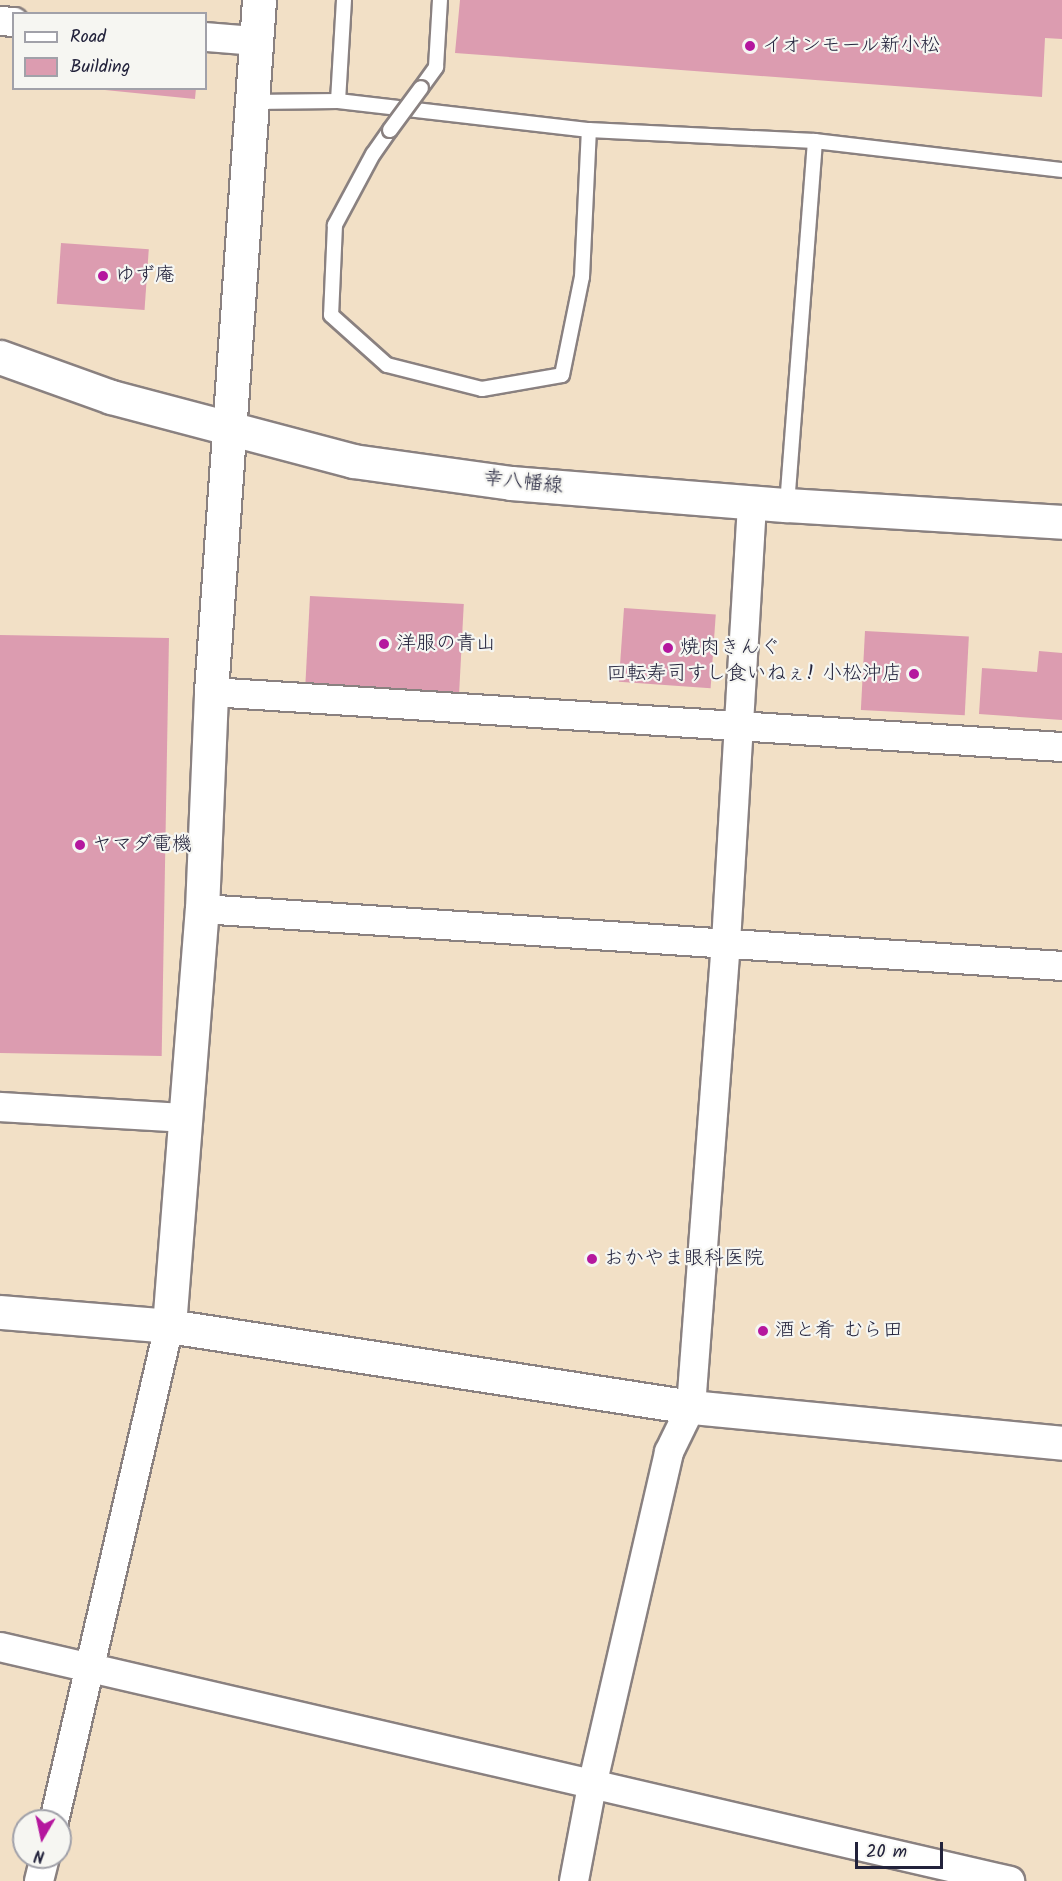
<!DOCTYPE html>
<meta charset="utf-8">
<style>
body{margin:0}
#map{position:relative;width:1062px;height:1881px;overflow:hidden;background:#f2e0c6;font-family:Kalam,"Klee One",sans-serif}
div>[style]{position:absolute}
.building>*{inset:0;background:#dc9cb0;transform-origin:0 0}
.roads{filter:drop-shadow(2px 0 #8a8180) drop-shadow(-2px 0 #8a8180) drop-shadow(0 2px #8a8180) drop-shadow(0 -2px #8a8180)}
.service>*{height:14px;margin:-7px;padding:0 7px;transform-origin:7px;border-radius:7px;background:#fff}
.minor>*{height:28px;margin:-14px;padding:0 14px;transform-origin:14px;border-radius:14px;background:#fff}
.tertiary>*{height:33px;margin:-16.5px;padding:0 16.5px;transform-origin:16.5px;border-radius:16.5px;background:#fff}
.bridges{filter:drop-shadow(2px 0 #8a8180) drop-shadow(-2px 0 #8a8180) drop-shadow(0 2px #8a8180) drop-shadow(0 -2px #8a8180)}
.service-bridge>*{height:14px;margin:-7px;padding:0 7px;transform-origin:7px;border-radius:7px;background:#fff}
.dots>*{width:16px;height:16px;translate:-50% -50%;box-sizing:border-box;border:3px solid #f6f6f2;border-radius:50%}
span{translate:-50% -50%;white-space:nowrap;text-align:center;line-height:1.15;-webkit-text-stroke:4.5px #f6f6f2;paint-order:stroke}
.poi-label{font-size:20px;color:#22223b}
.left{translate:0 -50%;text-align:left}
.right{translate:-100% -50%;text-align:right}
.street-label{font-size:20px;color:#22223b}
.legend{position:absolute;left:12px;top:12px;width:195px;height:78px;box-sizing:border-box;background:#f6f6f2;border:2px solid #a1a1a9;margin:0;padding:8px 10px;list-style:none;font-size:18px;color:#22223b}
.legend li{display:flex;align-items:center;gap:12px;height:30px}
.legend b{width:30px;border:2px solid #a1a1a9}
.north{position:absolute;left:12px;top:1809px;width:60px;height:60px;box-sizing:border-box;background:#f6f6f2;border:2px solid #a1a1a9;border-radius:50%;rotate:189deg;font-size:16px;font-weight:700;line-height:24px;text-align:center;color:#22223b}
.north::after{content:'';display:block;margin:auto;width:21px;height:27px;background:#b5179e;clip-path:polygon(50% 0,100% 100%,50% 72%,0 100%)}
.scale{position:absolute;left:855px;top:1842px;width:88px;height:27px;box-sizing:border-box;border:3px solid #22223b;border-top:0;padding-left:8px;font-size:18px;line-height:21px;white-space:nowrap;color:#22223b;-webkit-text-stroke:4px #f6f6f2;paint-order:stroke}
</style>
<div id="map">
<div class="building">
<i style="clip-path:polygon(460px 0,1062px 0,1062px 39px,1045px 38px,1042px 97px,455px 53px)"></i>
<i style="clip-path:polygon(85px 88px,196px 88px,195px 99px)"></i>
<i style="left:61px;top:243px;width:88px;height:61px;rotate:4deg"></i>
<i style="left:310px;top:596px;width:154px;height:89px;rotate:3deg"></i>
<i style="left:624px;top:608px;width:92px;height:74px;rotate:4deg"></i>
<i style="left:865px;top:631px;width:104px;height:79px;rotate:3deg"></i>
<i style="left:0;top:635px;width:169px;height:418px;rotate:1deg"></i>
<i style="clip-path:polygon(1039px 651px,1062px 653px,1062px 720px,979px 714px,982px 668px,1037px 672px)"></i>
</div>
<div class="roads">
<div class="service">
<i style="left:421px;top:88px;width:26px;rotate:-54deg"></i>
<i style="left:436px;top:67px;width:67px;rotate:-86.6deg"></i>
<i style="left:338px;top:101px;width:253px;rotate:6.6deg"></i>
<i style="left:589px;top:130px;width:226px;rotate:2.8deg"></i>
<i style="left:815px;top:141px;width:249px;rotate:6.7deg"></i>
<i style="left:252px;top:102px;width:86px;rotate:-0.7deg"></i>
<i style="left:338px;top:101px;width:101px;rotate:-86.6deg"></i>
<i style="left:390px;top:130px;width:29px;rotate:125deg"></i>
<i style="left:373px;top:154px;width:81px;rotate:118.2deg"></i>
<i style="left:335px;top:225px;width:90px;rotate:92.5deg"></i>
<i style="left:331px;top:315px;width:75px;rotate:41.8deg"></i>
<i style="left:387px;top:365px;width:98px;rotate:14.2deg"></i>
<i style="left:482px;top:389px;width:81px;rotate:-9.9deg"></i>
<i style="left:562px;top:375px;width:100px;rotate:-78.5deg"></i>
<i style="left:582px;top:277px;width:147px;rotate:-87.3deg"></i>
<i style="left:787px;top:505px;width:365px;rotate:-85.6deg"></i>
</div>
<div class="minor">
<i style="left:0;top:21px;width:14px;rotate:4deg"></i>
<i style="left:206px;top:37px;width:49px;rotate:4.7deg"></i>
<i style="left:211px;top:692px;width:853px;rotate:3.7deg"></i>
<i style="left:202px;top:909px;width:862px;rotate:3.79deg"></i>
<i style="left:0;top:1107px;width:186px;rotate:3.4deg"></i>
<i style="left:0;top:1647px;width:1037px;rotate:13.04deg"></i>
<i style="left:54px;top:1821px;width:508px;rotate:-76.92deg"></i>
<i style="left:39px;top:1881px;width:25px;rotate:-76deg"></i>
<i style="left:574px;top:1881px;width:97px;rotate:-79.3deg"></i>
<i style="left:592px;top:1786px;width:343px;rotate:-77deg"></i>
<i style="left:669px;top:1452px;width:50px;rotate:-63.9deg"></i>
<i style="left:691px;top:1407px;width:466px;rotate:-85.7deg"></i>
<i style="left:726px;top:942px;width:441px;rotate:-86.6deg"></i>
</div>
<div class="tertiary">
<i style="left:0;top:357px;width:118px;rotate:19.8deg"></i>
<i style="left:111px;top:397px;width:250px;rotate:14.8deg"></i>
<i style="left:353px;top:461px;width:160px;rotate:7.9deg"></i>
<i style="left:511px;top:483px;width:277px;rotate:4.6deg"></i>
<i style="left:787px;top:505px;width:276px;rotate:3.5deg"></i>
<i style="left:0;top:1312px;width:170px;rotate:4.7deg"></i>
<i style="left:169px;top:1326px;width:528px;rotate:8.82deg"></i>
<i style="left:691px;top:1407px;width:373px;rotate:5.5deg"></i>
<i style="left:169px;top:1326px;width:418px;rotate:-85.5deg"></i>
<i style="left:202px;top:909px;width:217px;rotate:-87.6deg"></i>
<i style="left:211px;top:692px;width:694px;rotate:-86.03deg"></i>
</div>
</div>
<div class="bridges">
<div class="service-bridge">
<i style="left:390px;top:130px;width:52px;rotate:-53.6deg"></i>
</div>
</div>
<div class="dots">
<i style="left:750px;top:46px;background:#b5179e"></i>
<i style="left:103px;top:276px;background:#b5179e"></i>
<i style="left:384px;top:644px;background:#b5179e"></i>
<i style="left:668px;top:648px;background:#b5179e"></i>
<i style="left:914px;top:674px;background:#b5179e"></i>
<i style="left:80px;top:845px;background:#b5179e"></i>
<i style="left:592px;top:1259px;background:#b5179e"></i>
<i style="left:763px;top:1331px;background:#b5179e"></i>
</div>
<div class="poi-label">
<span class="left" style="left:762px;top:46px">イオンモール新小松</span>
<span class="left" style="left:115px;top:276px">ゆず庵</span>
<span class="left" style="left:396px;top:644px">洋服の青山</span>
<span class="left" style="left:680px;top:648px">焼肉きんぐ</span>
<span class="right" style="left:902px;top:674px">回転寿司すし食いねぇ! 小松沖店</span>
<span class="left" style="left:92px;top:845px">ヤマダ電機</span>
<span class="left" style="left:604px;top:1259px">おかやま眼科医院</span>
<span class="left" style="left:775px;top:1331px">酒と肴 むら田</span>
</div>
<div class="street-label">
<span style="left:523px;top:483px;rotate:6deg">幸八幡線</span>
</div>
<ul class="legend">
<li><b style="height:8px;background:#fff"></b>Road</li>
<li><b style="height:16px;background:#dc9cb0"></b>Building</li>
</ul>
<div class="north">N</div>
<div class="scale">20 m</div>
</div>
